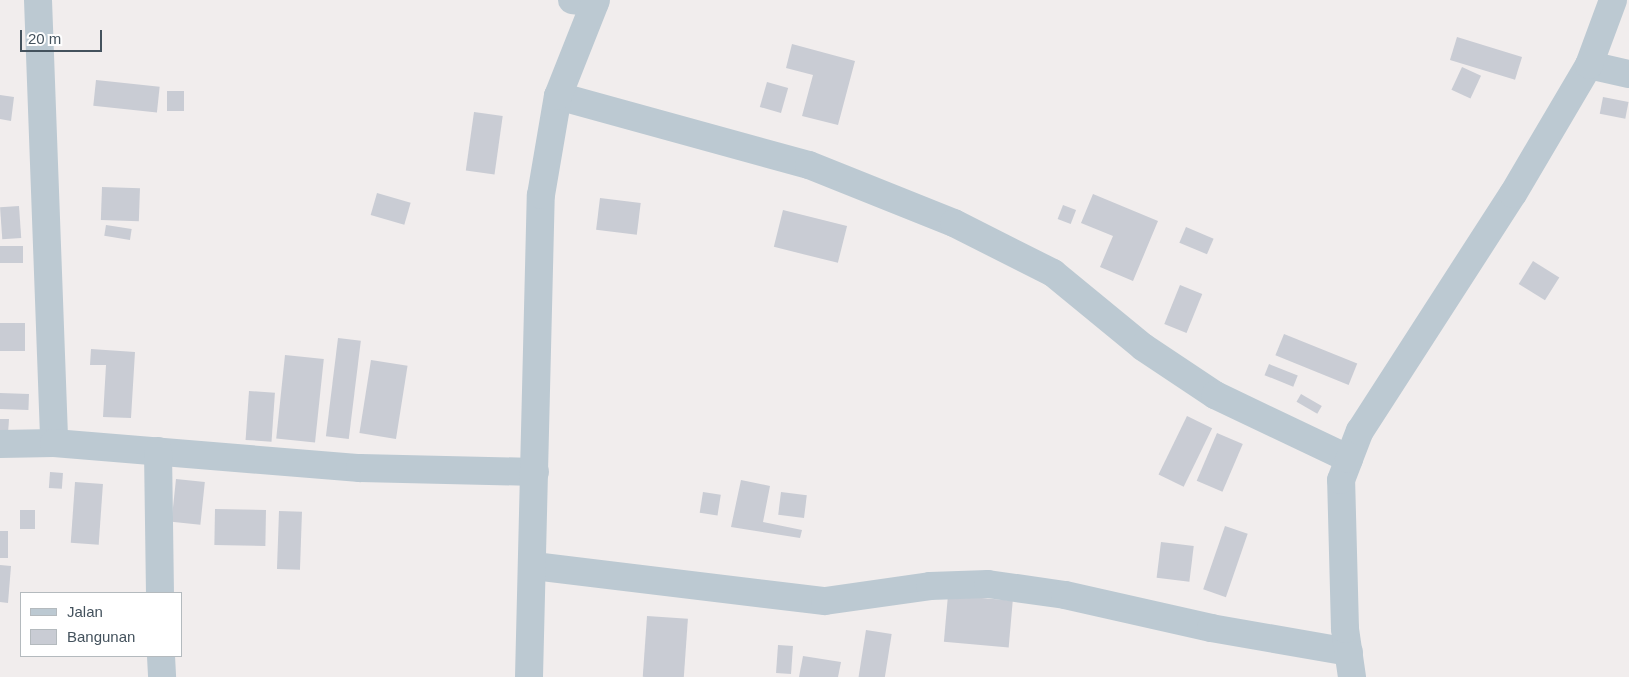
<!DOCTYPE html>
<style>
body{margin:0}
#map{position:relative;width:1629px;height:677px;overflow:hidden;background:#f1eded;font-family:Arial,sans-serif}
div>[style]{position:absolute}
.building>*{inset:0;background:#c9ccd4;transform-origin:0 0}
.minor>*{height:28px;margin:-14px;padding:0 14px;transform-origin:14px;border-radius:14px;background:#bcc9d2}
span{translate:-50% -50%;white-space:nowrap;text-align:center;line-height:1.15;-webkit-text-stroke:4px #fff;paint-order:stroke}
.legend{position:absolute;left:20px;top:592px;width:162px;height:65px;box-sizing:border-box;background:#fff;border:1px solid #b4babe;margin:0;padding:6px 9px;list-style:none;font-size:15px;color:#44525d}
.legend li{display:flex;align-items:center;gap:10px;height:25px}
.legend b{width:25px;border:1px solid #b4babe}
.scale{position:absolute;left:20px;top:30px;width:82px;height:22px;box-sizing:border-box;border:2px solid #44525d;border-top:0;padding-left:6px;font-size:15px;line-height:18px;white-space:nowrap;color:#44525d;-webkit-text-stroke:4px #fff;paint-order:stroke}
</style>
<div id="map">
<div class="building">
<i style="left:1457px;top:37px;width:68px;height:24px;rotate:17deg"></i>
<i style="clip-path:polygon(792px 44px,855px 61px,838px 125px,802px 116px,813px 75px,786px 68px)"></i>
<i style="left:1462px;top:67px;width:21px;height:25px;rotate:25deg"></i>
<i style="left:96px;top:80px;width:64px;height:26px;rotate:6deg"></i>
<i style="left:767px;top:82px;width:22px;height:26px;rotate:16deg"></i>
<i style="left:167px;top:91px;width:17px;height:20px"></i>
<i style="clip-path:polygon(0 95px,14px 97px,11px 121px,0 119px)"></i>
<i style="left:1603px;top:97px;width:26px;height:17px;rotate:11deg"></i>
<i style="left:474px;top:112px;width:29px;height:59px;rotate:8deg"></i>
<i style="left:102px;top:187px;width:38px;height:33px;rotate:2deg"></i>
<i style="left:377px;top:193px;width:35px;height:23px;rotate:16deg"></i>
<i style="clip-path:polygon(1093px 194px,1158px 221px,1133px 281px,1100px 267px,1113px 236px,1081px 223px)"></i>
<i style="left:600px;top:198px;width:41px;height:32px;rotate:7deg"></i>
<i style="left:1063px;top:205px;width:14px;height:15px;rotate:21deg"></i>
<i style="left:19px;top:206px;width:32px;height:19px;rotate:86deg"></i>
<i style="left:783px;top:210px;width:66px;height:38px;rotate:14deg"></i>
<i style="left:106px;top:225px;width:26px;height:11px;rotate:9deg"></i>
<i style="left:1186px;top:227px;width:30px;height:17px;rotate:23deg"></i>
<i style="left:0;top:246px;width:23px;height:17px"></i>
<i style="left:1533px;top:261px;width:31px;height:27px;rotate:32deg"></i>
<i style="left:1180px;top:285px;width:24px;height:42px;rotate:22deg"></i>
<i style="left:0;top:323px;width:25px;height:28px"></i>
<i style="left:1284px;top:334px;width:79px;height:23px;rotate:22deg"></i>
<i style="left:338px;top:338px;width:23px;height:99px;rotate:7deg"></i>
<i style="clip-path:polygon(91px 349px,135px 352px,131px 418px,103px 417px,106px 365px,90px 365px)"></i>
<i style="left:285px;top:355px;width:39px;height:84px;rotate:6deg"></i>
<i style="left:371px;top:360px;width:37px;height:74px;rotate:9deg"></i>
<i style="left:1269px;top:364px;width:31px;height:12px;rotate:22deg"></i>
<i style="left:249px;top:391px;width:26px;height:49px;rotate:4deg"></i>
<i style="left:0;top:393px;width:29px;height:16px;rotate:2deg"></i>
<i style="left:1301px;top:394px;width:24px;height:9px;rotate:30deg"></i>
<i style="left:1187px;top:416px;width:28px;height:65px;rotate:26deg"></i>
<i style="clip-path:polygon(0 419px,9px 419px,8px 434px,0 433px)"></i>
<i style="left:1217px;top:433px;width:28px;height:52px;rotate:23deg"></i>
<i style="left:50px;top:472px;width:13px;height:16px;rotate:4deg"></i>
<i style="left:176px;top:479px;width:29px;height:43px;rotate:6deg"></i>
<i style="clip-path:polygon(741px 480px,770px 486px,763px 522px,802px 530px,800px 538px,731px 527px)"></i>
<i style="left:75px;top:482px;width:28px;height:61px;rotate:4deg"></i>
<i style="left:703px;top:492px;width:18px;height:21px;rotate:9deg"></i>
<i style="left:781px;top:492px;width:26px;height:23px;rotate:7deg"></i>
<i style="left:215px;top:509px;width:51px;height:36px;rotate:1deg"></i>
<i style="left:20px;top:510px;width:15px;height:19px"></i>
<i style="left:279px;top:511px;width:23px;height:58px;rotate:2deg"></i>
<i style="left:1225px;top:526px;width:24px;height:67px;rotate:19deg"></i>
<i style="left:0;top:531px;width:8px;height:27px"></i>
<i style="left:1161px;top:542px;width:33px;height:36px;rotate:7deg"></i>
<i style="clip-path:polygon(0 565px,11px 566px,8px 603px,0 602px)"></i>
<i style="left:948px;top:595px;width:65px;height:47px;rotate:5deg"></i>
<i style="left:647px;top:616px;width:41px;height:61px;rotate:4deg"></i>
<i style="left:866px;top:630px;width:26px;height:48px;rotate:9deg"></i>
<i style="left:778px;top:645px;width:15px;height:28px;rotate:4deg"></i>
<i style="clip-path:polygon(803px 656px,841px 662px,838px 677px,799px 677px)"></i>
</div>
<div class="minor">
<i style="left:38px;top:0;width:443px;rotate:87.9deg"></i>
<i style="left:572px;top:0;width:23px;rotate:7deg"></i>
<i style="left:1589px;top:65px;width:41px;rotate:12.7deg"></i>
<i style="left:558px;top:96px;width:260px;rotate:15.4deg"></i>
<i style="left:809px;top:165px;width:156px;rotate:21.8deg"></i>
<i style="left:954px;top:223px;width:111px;rotate:26.8deg"></i>
<i style="left:1053px;top:273px;width:117px;rotate:39.4deg"></i>
<i style="left:1143px;top:347px;width:87px;rotate:33.7deg"></i>
<i style="left:1215px;top:395px;width:148px;rotate:25.5deg"></i>
<i style="left:0;top:444px;width:54px;rotate:-1.1deg"></i>
<i style="left:54px;top:443px;width:307px;rotate:4.7deg"></i>
<i style="left:360px;top:468px;width:175px;rotate:1.3deg"></i>
<i style="left:158px;top:451px;width:142px;rotate:89.2deg"></i>
<i style="left:534px;top:566px;width:293px;rotate:6.9deg"></i>
<i style="left:825px;top:601px;width:106px;rotate:-8.1deg"></i>
<i style="left:930px;top:586px;width:58px;rotate:-2deg"></i>
<i style="left:988px;top:584px;width:78px;rotate:8.1deg"></i>
<i style="left:1065px;top:595px;width:150px;rotate:12.7deg"></i>
<i style="left:1211px;top:628px;width:140px;rotate:9.9deg"></i>
<i style="left:161px;top:656px;width:21px;rotate:87deg"></i>
<i style="left:529px;top:677px;width:482px;rotate:-88.6deg"></i>
<i style="left:541px;top:195px;width:100px;rotate:-80.3deg"></i>
<i style="left:558px;top:96px;width:103px;rotate:-68.4deg"></i>
<i style="left:1352px;top:677px;width:49px;rotate:-98.3deg"></i>
<i style="left:1345px;top:629px;width:149px;rotate:-91.5deg"></i>
<i style="left:1341px;top:480px;width:22px;rotate:-69deg"></i>
<i style="left:1349px;top:459px;width:30px;rotate:-69deg"></i>
<i style="left:1360px;top:431px;width:282px;rotate:-57.2deg"></i>
<i style="left:1513px;top:194px;width:150px;rotate:-59.5deg"></i>
<i style="left:1589px;top:65px;width:69px;rotate:-69.7deg"></i>
</div>
<ul class="legend">
<li><b style="height:6px;background:#bcc9d2"></b>Jalan</li>
<li><b style="height:14px;background:#c9ccd4"></b>Bangunan</li>
</ul>
<div class="scale">20 m</div>
</div>
